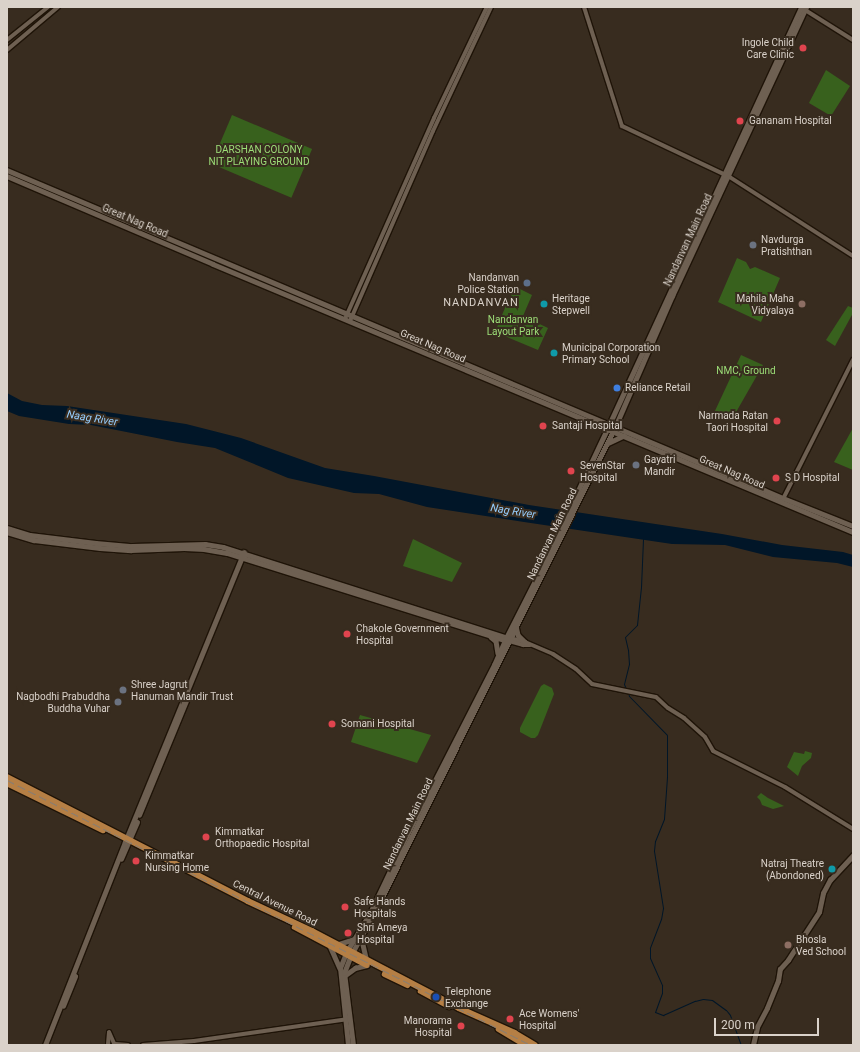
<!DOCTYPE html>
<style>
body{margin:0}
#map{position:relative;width:860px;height:1052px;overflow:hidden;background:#382c1f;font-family:Roboto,sans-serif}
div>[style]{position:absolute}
.green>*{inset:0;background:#38611d;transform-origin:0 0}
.water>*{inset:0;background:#011628}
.stream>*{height:1px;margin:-0.5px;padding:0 0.5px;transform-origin:0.5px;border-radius:0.5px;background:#011628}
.roads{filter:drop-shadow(1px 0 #1f1408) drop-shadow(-1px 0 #1f1408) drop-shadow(0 1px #1f1408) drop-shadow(0 -1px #1f1408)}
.tertiary>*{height:4px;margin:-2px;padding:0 2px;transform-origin:2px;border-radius:2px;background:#6e6052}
.secondary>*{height:4.5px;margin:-2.25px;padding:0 2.25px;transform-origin:2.25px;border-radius:2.25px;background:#6e6052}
.primary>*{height:5.5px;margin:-2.75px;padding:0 2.75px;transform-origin:2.75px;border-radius:2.75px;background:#b57f45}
.rail>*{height:1px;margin-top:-0.5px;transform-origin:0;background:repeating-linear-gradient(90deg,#877d73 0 8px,transparent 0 12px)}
.dots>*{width:11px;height:11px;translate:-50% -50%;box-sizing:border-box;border:2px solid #382c1f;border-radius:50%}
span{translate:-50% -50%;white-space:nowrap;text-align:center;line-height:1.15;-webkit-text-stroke:4px #382c1f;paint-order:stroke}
.poi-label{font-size:10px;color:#dad2ca}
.right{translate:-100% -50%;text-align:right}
.left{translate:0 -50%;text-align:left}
.park-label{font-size:10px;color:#9dde78}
.street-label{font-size:10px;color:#dad2ca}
.neighbourhood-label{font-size:11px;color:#dad2ca;letter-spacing:1px}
.water-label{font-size:11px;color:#96cefe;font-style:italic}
.frame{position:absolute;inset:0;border:8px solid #dad2ca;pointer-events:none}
.scale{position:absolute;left:714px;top:1018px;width:105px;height:18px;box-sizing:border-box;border:2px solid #dad2ca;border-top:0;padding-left:5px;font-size:12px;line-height:14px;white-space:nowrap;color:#dad2ca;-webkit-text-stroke:3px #382c1f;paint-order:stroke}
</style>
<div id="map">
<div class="green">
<i style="clip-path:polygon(826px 70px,850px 86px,831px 116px,809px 103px)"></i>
<i style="left:232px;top:115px;width:87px;height:53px;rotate:23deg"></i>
<i style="clip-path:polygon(737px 258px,746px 262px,750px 269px,755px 267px,780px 278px,761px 322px,718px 302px)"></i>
<i style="clip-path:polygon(514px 286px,532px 295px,523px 316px,548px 328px,538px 350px,495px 332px)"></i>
<i style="clip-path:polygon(848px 306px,853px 308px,853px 313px,835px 346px,826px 340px)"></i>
<i style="clip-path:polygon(741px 355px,763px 365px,731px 421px,714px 413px)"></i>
<i style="clip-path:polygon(853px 428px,853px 470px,834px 462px)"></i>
<i style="clip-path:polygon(413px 539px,462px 563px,452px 582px,403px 566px)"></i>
<i style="clip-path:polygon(544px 684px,552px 688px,554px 694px,538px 735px,535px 738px,531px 738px,520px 732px,520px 728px,541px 686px)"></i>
<i style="clip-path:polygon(360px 715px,431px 735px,417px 763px,351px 742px)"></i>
<i style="clip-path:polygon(805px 751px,812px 753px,811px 758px,802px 766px,798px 776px,787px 767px,794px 752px,804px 754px)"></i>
<i style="clip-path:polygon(761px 793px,768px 798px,784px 806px,773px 809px,762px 805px,760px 800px,757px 797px)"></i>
</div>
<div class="water">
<i style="clip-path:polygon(7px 393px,22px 401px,42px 405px,67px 406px,186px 424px,241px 438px,325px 468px,374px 476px,529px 505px,722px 534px,782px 545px,843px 552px,853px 555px,853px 567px,837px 563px,773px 557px,725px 545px,672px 544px,524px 522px,427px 507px,379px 494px,354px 493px,288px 478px,215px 448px,177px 442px,91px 425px,69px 424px,19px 416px,7px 411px)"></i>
</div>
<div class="stream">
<i style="left:626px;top:689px;width:5px;rotate:-112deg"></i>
<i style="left:624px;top:684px;width:21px;rotate:-76deg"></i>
<i style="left:629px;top:664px;width:14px;rotate:-94deg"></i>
<i style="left:628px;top:650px;width:13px;rotate:-103deg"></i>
<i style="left:625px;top:637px;width:17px;rotate:-45deg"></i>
<i style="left:637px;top:625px;width:38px;rotate:-84deg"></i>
<i style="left:641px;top:587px;width:48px;rotate:-87.6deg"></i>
<i style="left:628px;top:692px;width:4px;rotate:76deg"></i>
<i style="left:629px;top:696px;width:54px;rotate:45.7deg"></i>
<i style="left:667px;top:735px;width:42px;rotate:90deg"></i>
<i style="left:667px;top:777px;width:42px;rotate:94.1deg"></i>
<i style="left:664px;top:819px;width:24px;rotate:112deg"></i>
<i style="left:655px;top:841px;width:10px;rotate:96deg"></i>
<i style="left:654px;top:851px;width:58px;rotate:81deg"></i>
<i style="left:663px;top:908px;width:11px;rotate:100deg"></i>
<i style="left:661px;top:919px;width:31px;rotate:111deg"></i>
<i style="left:650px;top:948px;width:10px;rotate:90deg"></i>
<i style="left:650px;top:958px;width:30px;rotate:66deg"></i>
<i style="left:662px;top:985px;width:8px;rotate:90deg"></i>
<i style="left:662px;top:993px;width:20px;rotate:110deg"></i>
<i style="left:655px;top:1012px;width:9px;rotate:21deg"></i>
<i style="left:663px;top:1015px;width:35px;rotate:-24deg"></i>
<i style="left:695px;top:1001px;width:8px;rotate:-14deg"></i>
<i style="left:703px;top:999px;width:9px;rotate:6deg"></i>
<i style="left:712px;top:1000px;width:17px;rotate:36deg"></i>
<i style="left:726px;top:1010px;width:6px;rotate:51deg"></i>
<i style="left:730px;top:1015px;width:32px;rotate:70deg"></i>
</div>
<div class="roads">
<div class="tertiary">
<i style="left:584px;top:7px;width:125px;rotate:72.3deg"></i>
<i style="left:622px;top:126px;width:117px;rotate:25.3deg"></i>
<i style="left:728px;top:176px;width:148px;rotate:32.6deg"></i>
<i style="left:802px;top:8px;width:60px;rotate:32.1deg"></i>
<i style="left:7px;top:40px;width:53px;rotate:-38.8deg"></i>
<i style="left:7px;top:50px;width:67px;rotate:-40.1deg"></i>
<i style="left:345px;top:319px;width:220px;rotate:-66.1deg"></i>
<i style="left:434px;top:118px;width:123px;rotate:-64.5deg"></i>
<i style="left:350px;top:321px;width:207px;rotate:-66.4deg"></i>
<i style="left:433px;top:131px;width:137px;rotate:-64.9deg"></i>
<i style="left:782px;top:501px;width:158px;rotate:-63.3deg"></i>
<i style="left:510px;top:638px;width:16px;rotate:15deg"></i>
<i style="left:525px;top:642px;width:30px;rotate:23deg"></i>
<i style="left:553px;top:654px;width:27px;rotate:33deg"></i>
<i style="left:576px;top:669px;width:22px;rotate:43deg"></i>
<i style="left:592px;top:684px;width:65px;rotate:11.5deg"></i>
<i style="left:656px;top:697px;width:16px;rotate:43deg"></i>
<i style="left:668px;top:708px;width:19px;rotate:32deg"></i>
<i style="left:684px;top:718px;width:28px;rotate:42deg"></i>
<i style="left:705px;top:737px;width:16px;rotate:60deg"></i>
<i style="left:713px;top:751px;width:80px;rotate:26.6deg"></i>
<i style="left:785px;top:787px;width:80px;rotate:31.7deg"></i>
<i style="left:509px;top:641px;width:15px;rotate:16deg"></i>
<i style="left:523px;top:645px;width:7px"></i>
<i style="left:109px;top:1032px;width:12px;rotate:66deg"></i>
<i style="left:108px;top:1044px;width:11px;rotate:-85deg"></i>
<i style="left:115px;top:1044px;width:13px;rotate:4deg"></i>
<i style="left:143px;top:1045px;width:51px;rotate:-4.5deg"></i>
<i style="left:194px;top:1041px;width:156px;rotate:-8.1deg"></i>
</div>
<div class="secondary">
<i style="left:7px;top:170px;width:842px;rotate:22.91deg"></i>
<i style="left:783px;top:498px;width:75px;rotate:21.8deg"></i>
<i style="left:7px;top:176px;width:224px;rotate:23.1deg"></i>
<i style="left:213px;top:264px;width:694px;rotate:22.72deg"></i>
<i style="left:608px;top:443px;width:17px;rotate:-25deg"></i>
<i style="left:7px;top:528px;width:24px;rotate:17deg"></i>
<i style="left:30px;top:535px;width:66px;rotate:6.9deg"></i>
<i style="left:96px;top:543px;width:36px;rotate:5deg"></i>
<i style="left:132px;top:546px;width:73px;rotate:-1.6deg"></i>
<i style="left:205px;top:544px;width:18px;rotate:9deg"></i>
<i style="left:223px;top:547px;width:300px;rotate:17.7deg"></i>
<i style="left:7px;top:532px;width:28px;rotate:17deg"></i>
<i style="left:34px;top:540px;width:66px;rotate:6.9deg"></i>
<i style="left:100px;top:548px;width:31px;rotate:4deg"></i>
<i style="left:131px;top:550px;width:53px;rotate:-2.2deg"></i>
<i style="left:184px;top:548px;width:20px;rotate:3deg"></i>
<i style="left:204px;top:549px;width:23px;rotate:10deg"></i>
<i style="left:227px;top:553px;width:294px;rotate:17.4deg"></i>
<i style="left:516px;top:626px;width:9px;rotate:77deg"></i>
<i style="left:518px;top:635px;width:10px;rotate:45deg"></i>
<i style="left:491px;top:637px;width:6px;rotate:39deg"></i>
<i style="left:496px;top:641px;width:12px;rotate:81deg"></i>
<i style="left:139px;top:815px;width:129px;rotate:-67.6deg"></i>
<i style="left:121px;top:859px;width:40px;rotate:-66.6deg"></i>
<i style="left:361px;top:936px;width:26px;rotate:77deg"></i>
<i style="left:336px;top:945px;width:19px;rotate:-18deg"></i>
<i style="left:330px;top:946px;width:24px;rotate:66deg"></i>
<i style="left:344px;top:976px;width:14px;rotate:-36deg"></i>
<i style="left:355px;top:968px;width:12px;rotate:-14deg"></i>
<i style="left:63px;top:1006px;width:32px;rotate:-68deg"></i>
<i style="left:45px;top:1045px;width:218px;rotate:-68.5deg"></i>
<i style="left:125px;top:842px;width:313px;rotate:-67.7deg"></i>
<i style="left:348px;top:1045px;width:77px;rotate:-95.9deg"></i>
<i style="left:340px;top:968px;width:18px;rotate:-68deg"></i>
<i style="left:347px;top:951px;width:44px;rotate:-58.8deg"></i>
<i style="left:370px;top:913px;width:86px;rotate:-64.6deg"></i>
<i style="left:407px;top:835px;width:191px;rotate:-62.9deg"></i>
<i style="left:494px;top:665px;width:27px;rotate:-66deg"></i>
<i style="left:505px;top:640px;width:80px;rotate:-63.1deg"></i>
<i style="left:541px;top:569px;width:159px;rotate:-64.7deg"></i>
<i style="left:609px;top:425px;width:460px;rotate:-65.3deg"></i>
<i style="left:353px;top:1045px;width:73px;rotate:-97.1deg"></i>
<i style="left:344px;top:973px;width:17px;rotate:-69deg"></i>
<i style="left:350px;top:957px;width:55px;rotate:-61.6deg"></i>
<i style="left:376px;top:909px;width:538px;rotate:-63.63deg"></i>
<i style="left:615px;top:427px;width:143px;rotate:-66.5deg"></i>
<i style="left:672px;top:296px;width:319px;rotate:-65.1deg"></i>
<i style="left:753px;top:1045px;width:18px;rotate:-77deg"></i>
<i style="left:757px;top:1027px;width:21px;rotate:-62deg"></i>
<i style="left:767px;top:1008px;width:29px;rotate:-68deg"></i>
<i style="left:778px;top:981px;width:12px;rotate:-81deg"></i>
<i style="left:780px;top:969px;width:12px;rotate:-48deg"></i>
<i style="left:788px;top:960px;width:57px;rotate:-57.1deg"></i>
<i style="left:819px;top:912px;width:19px;rotate:-78deg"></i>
<i style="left:823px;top:893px;width:15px;rotate:-62deg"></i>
<i style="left:830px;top:880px;width:34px;rotate:-47deg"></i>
</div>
<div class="primary">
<i style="left:7px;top:777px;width:271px;rotate:27.2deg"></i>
<i style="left:248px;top:901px;width:71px;rotate:25.1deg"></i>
<i style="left:312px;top:931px;width:166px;rotate:27.6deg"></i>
<i style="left:459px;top:1008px;width:61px;rotate:24.1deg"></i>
<i style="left:515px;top:1033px;width:23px;rotate:31deg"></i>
<i style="left:7px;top:783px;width:107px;rotate:26.1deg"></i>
<i style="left:295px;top:927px;width:81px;rotate:27.8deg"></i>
<i style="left:385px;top:974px;width:25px;rotate:26deg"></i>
<i style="left:421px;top:991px;width:32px;rotate:28deg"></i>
<i style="left:499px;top:1029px;width:31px;rotate:31deg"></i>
</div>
</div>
<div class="rail">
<i style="left:7px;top:780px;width:587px;rotate:26.83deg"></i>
</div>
<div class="dots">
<i style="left:803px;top:48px;background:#e0444e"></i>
<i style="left:740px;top:121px;background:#e0444e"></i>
<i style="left:753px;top:245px;background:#6b7280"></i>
<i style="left:527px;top:283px;background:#5c6f8a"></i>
<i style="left:544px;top:304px;background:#0f9aa8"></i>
<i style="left:802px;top:304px;background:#8d6e63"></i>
<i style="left:554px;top:353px;background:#0f9aa8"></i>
<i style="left:617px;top:388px;background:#3f7fe0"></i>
<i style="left:777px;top:421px;background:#e0444e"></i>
<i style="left:543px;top:426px;background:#e0444e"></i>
<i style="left:636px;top:465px;background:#6b7280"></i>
<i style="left:571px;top:471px;background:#e0444e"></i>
<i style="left:776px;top:478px;background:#e0444e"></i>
<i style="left:347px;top:634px;background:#e0444e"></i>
<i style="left:123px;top:690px;background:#6b7280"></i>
<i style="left:118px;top:702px;background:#6b7280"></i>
<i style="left:332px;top:724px;background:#e0444e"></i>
<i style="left:206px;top:837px;background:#e0444e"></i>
<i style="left:136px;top:861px;background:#e0444e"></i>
<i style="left:832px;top:869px;background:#0f9aa8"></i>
<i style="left:345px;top:907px;background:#e0444e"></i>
<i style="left:348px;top:933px;background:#e0444e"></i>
<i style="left:788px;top:945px;background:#8d6e63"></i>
<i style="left:436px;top:997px;background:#1a4fb4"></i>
<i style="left:510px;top:1019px;background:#e0444e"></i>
<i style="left:461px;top:1026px;background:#e0444e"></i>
</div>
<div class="poi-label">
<span class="right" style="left:794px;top:48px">Ingole Child<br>Care Clinic</span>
<span class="left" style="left:749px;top:121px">Gananam Hospital</span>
<span class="left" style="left:761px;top:245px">Navdurga<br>Pratishthan</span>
<span class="right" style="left:519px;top:283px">Nandanvan<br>Police Station</span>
<span class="left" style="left:552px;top:304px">Heritage<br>Stepwell</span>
<span class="right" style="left:794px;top:304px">Mahila Maha<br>Vidyalaya</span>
<span class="left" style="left:562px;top:353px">Municipal Corporation<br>Primary School</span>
<span class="left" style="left:625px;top:388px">Reliance Retail</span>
<span class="right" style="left:768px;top:421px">Narmada Ratan<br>Taori Hospital</span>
<span class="left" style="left:552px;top:426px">Santaji Hospital</span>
<span class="left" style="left:644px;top:465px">Gayatri<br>Mandir</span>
<span class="left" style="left:580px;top:471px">SevenStar<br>Hospital</span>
<span class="left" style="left:785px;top:478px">S D Hospital</span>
<span class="left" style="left:356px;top:634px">Chakole Government<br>Hospital</span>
<span class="left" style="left:131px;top:690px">Shree Jagrut<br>Hanuman Mandir Trust</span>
<span class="right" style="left:110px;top:702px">Nagbodhi Prabuddha<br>Buddha Vuhar</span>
<span class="left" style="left:341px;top:724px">Somani Hospital</span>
<span class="left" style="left:215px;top:837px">Kimmatkar<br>Orthopaedic Hospital</span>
<span class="left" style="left:145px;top:861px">Kimmatkar<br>Nursing Home</span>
<span class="right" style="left:824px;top:869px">Natraj Theatre<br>(Abondoned)</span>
<span class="left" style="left:354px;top:907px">Safe Hands<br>Hospitals</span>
<span class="left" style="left:357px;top:933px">Shri Ameya<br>Hospital</span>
<span class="left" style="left:796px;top:945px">Bhosla<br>Ved School</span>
<span class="left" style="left:445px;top:997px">Telephone<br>Exchange</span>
<span class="left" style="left:519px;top:1019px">Ace Womens'<br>Hospital</span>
<span class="right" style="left:452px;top:1026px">Manorama<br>Hospital</span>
</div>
<div class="park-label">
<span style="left:259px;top:155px">DARSHAN COLONY<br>NIT PLAYING GROUND</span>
<span style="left:513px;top:325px">Nandanvan<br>Layout Park</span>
<span style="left:746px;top:371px">NMC, Ground</span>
</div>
<div class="street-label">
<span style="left:135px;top:221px;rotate:23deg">Great Nag Road</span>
<span style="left:688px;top:240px;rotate:-65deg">Nandanvan Main Road</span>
<span style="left:433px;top:346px;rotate:23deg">Great Nag Road</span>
<span style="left:732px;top:472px;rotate:23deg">Great Nag Road</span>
<span style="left:552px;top:534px;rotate:-64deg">Nandanvan Main Road</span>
<span style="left:408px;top:824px;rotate:-64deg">Nandanvan Main Road</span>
<span style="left:275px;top:903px;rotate:26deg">Central Avenue Road</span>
</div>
<div class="neighbourhood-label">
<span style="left:481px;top:303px">NANDANVAN</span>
</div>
<div class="water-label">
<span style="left:92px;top:419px;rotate:9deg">Naag River</span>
<span style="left:513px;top:512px;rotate:9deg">Nag River</span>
</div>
<div class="frame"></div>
<div class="scale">200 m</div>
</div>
